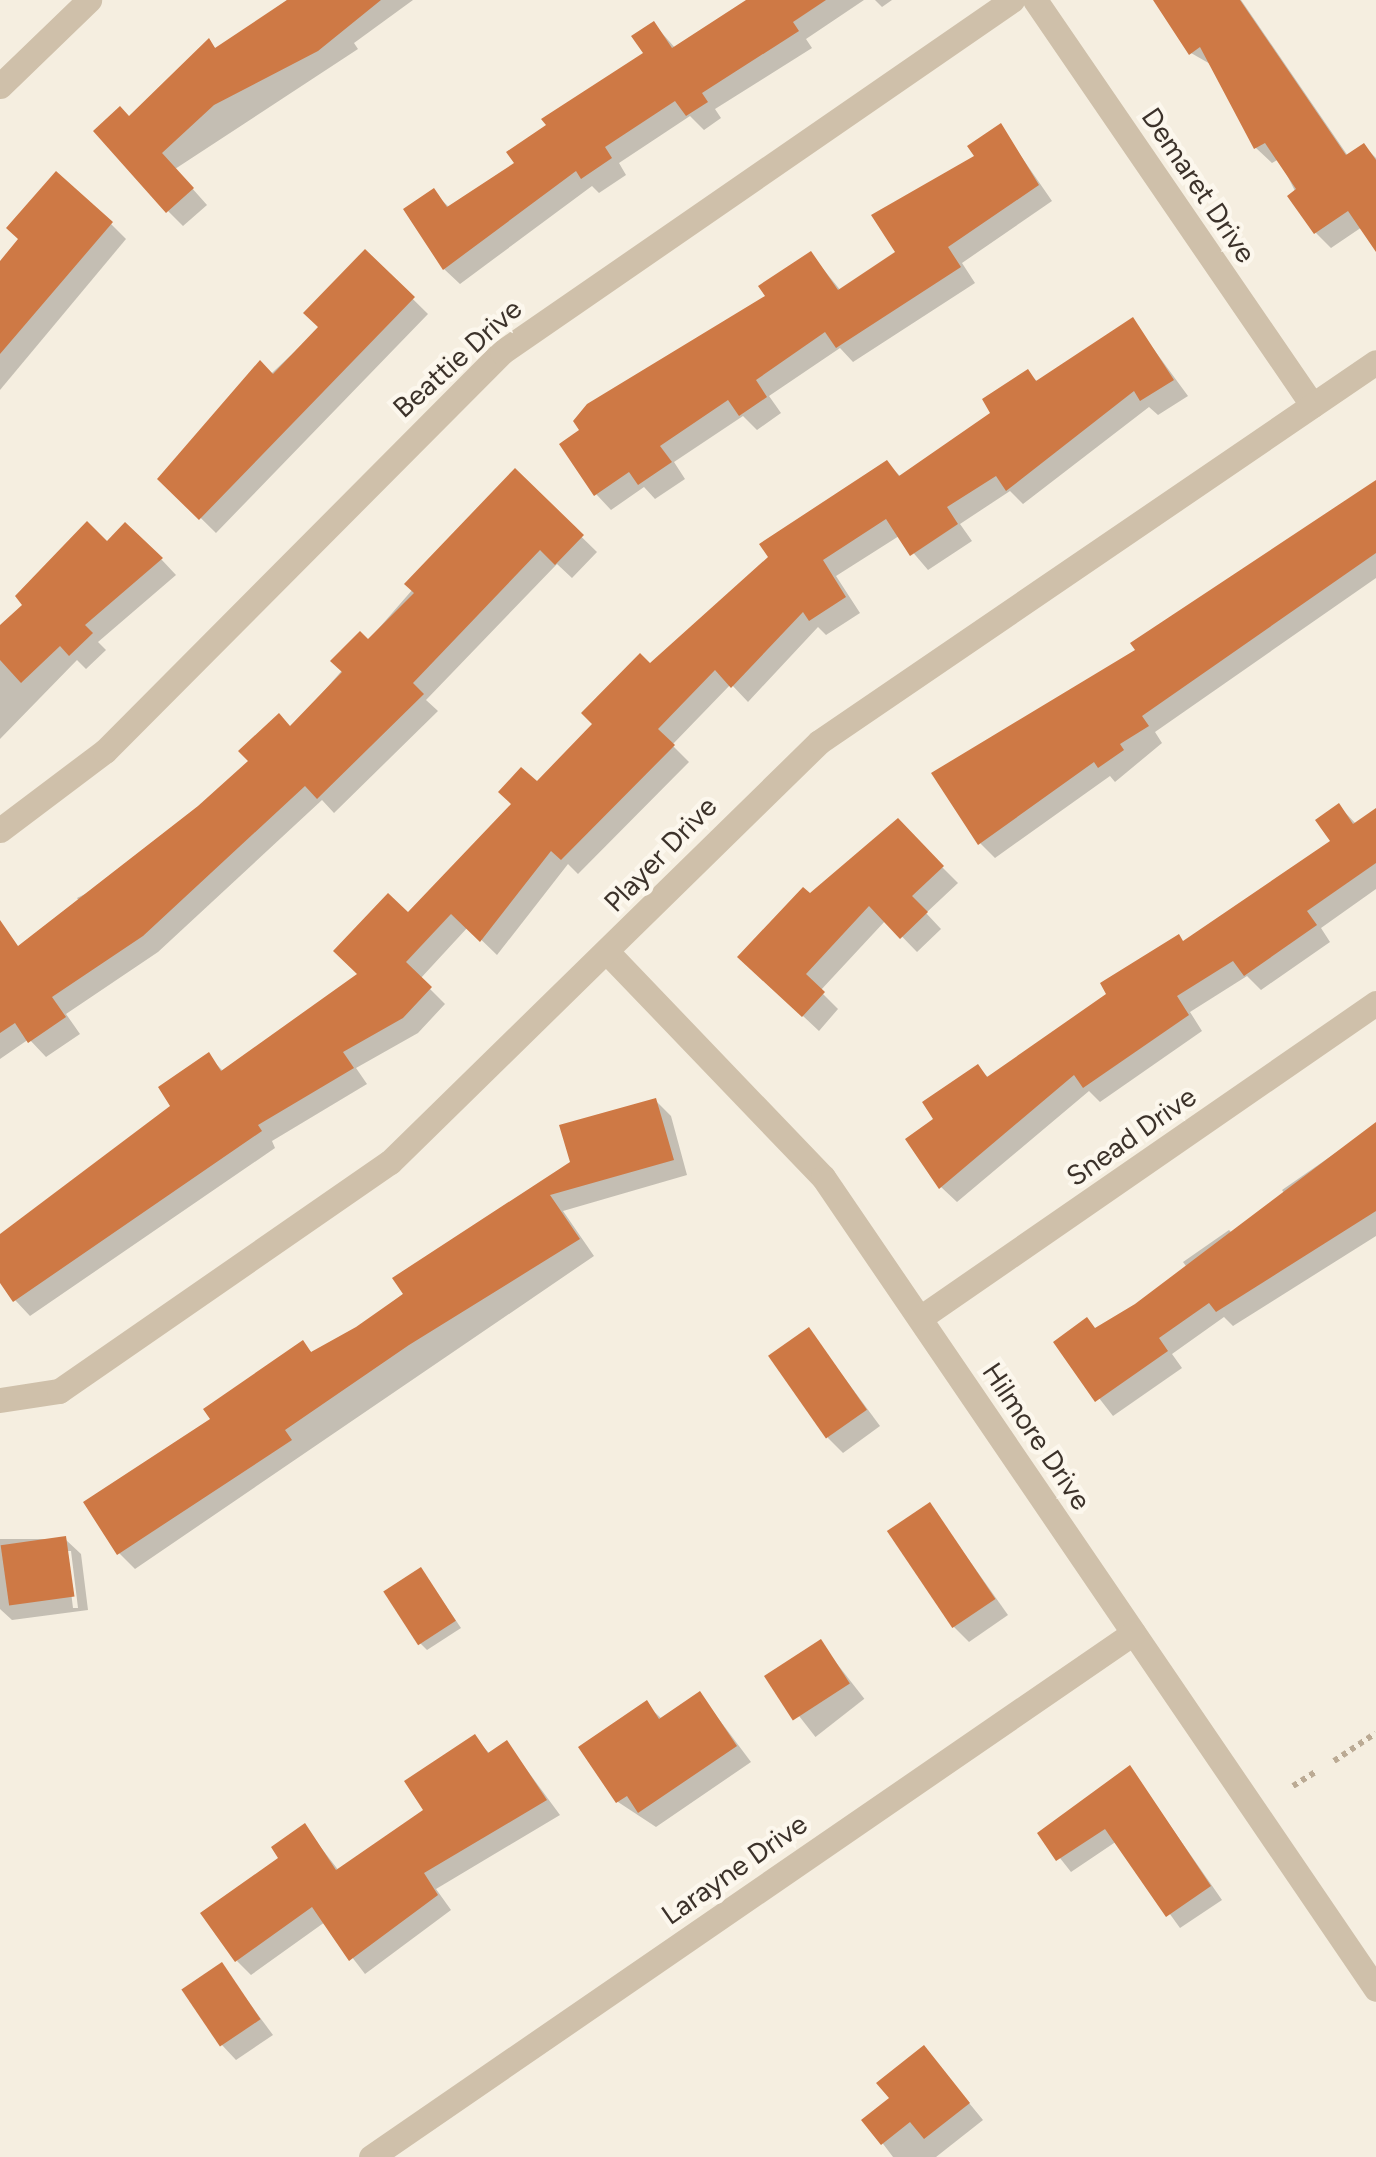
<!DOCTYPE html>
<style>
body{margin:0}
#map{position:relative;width:1376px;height:2157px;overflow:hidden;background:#f5eee0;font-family:Figtree,sans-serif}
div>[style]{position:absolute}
.shadow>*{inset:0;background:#0003;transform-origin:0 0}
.building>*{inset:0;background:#ce7945;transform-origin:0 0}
.path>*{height:6px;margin-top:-3px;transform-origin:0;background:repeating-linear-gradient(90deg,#bbaa94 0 5px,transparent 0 10px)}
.minor>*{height:25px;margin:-12.5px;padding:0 12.5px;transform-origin:12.5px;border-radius:12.5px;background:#cfc0aa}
span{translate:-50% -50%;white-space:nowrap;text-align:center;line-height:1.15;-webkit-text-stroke:9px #fcf7ed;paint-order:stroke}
.street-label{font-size:28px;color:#3c322a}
</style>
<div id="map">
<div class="shadow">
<i style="clip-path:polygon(413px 0,354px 43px,358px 49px,175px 169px,207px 205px,183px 226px,168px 211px,130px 119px,209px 41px,217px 50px,287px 0)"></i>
<i style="clip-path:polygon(750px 0,864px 0,806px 39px,812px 48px,715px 109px,721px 118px,704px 130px,690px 116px,619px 163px,626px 175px,599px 193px,592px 186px,460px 284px,444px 269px,433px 192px,450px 208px,517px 164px,647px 54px,654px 24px,676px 49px)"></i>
<i style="clip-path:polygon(875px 0,892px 0,882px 7px)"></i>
<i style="clip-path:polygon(1154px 0,1241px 0,1348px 156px,1364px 146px,1376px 158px,1376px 245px,1362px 227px,1331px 248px,1316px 233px,1279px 159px,1272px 163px,1256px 148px,1212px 65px,1191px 53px)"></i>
<i style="clip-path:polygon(1000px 126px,1052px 201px,962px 263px,975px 283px,853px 362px,840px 348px,769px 396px,781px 413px,757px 430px,743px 416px,674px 462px,685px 479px,655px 499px,644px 487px,611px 510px,596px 494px,811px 254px,841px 291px,899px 253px)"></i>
<i style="clip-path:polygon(111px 224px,126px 239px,0 390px,0 265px)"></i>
<i style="clip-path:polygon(365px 252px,428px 314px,216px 533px,160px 478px,321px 327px)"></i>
<i style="clip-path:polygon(1133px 321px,1188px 396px,1158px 415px,1149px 407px,1023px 504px,1010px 491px,960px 524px,972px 541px,928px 570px,899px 536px,836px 576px,860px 613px,826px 635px,818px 627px,748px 702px,731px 684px,672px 745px,689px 762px,578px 874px,568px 864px,497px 955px,468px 927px,420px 979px,445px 1004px,418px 1033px,356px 1068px,367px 1084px,272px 1141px,275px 1148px,30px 1316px,15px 1300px,0 1278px,0 1236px,174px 1106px,208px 1056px,224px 1072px,361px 974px,650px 666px,887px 463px,902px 478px,994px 414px,1028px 373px,1038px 382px)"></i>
<i style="clip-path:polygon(515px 472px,597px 552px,572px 578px,557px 564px,426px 700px,438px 711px,334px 813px,322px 800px,158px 952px,66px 1014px,80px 1034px,46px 1057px,29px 1039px,0 1059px,0 948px,19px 948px,82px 905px,77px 898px,112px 881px,291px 729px)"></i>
<i style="clip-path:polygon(1376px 490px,1376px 578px,1155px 732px,1162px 743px,1115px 782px,1110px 776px,995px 858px,980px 843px,1139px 651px)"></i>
<i style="clip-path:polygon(107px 544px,161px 559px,176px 575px,98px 642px,106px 650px,86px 669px,77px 660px,0 739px,0 629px)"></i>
<i style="clip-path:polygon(1339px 806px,1356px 824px,1376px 811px,1376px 889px,1321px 928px,1330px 942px,1261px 990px,1247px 976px,1190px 1012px,1202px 1031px,1100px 1102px,1089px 1091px,957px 1202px,941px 1187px,937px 1120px,977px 1067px,989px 1078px,1333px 841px)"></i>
<i style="clip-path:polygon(897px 822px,958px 883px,926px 913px,941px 929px,917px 952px,886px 920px,820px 991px,838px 1009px,819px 1031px,756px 972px,810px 896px)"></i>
<i style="clip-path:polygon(656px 1101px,671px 1116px,687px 1175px,563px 1211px,594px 1256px,135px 1569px,119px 1553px,213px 1420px,303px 1343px,313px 1354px,357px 1329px)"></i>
<i style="clip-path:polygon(1376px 1125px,1376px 1236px,1233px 1326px,1224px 1317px,1172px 1354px,1182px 1368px,1113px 1416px,1056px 1343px,1097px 1330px,1189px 1270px,1183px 1262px,1229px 1230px,1236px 1237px,1289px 1200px,1282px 1190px)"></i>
<i style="clip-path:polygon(809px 1330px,880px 1426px,843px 1453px,828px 1438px)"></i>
<i style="clip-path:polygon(930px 1505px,1008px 1615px,969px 1642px,953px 1626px)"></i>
<i style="clip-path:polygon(evenodd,0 1539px,65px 1539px,81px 1554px,88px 1610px,12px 1620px,0 1609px,0 1539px,66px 1551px,71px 1551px,78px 1608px,73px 1608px,66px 1551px)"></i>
<i style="clip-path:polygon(427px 1578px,461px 1628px,427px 1650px,420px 1643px)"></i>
<i style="left:820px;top:1642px;width:72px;height:62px;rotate:52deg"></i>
<i style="clip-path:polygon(700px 1694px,751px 1762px,656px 1827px,618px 1802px,581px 1748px,646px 1704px,663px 1720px)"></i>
<i style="clip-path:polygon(474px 1737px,491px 1755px,507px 1743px,560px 1815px,436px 1889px,451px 1910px,365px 1974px,325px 1922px,251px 1975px,237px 1961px,305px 1827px,339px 1871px,427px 1811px)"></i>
<i style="clip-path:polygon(1130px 1768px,1222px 1900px,1180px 1928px,1117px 1841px,1071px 1872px,1041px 1834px)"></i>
<i style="clip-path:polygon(221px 1965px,273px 2035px,236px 2060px,221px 2044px)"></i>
<i style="clip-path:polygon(924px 2048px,983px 2120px,936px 2157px,893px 2157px,865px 2120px,892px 2099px)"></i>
</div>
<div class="building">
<i style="clip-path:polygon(287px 0,381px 0,318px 51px,214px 105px,162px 153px,194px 188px,166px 213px,93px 131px,120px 106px,129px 116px,209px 38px,215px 48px)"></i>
<i style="clip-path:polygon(746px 0,826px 0,793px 22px,799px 31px,702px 93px,708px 102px,686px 116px,675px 101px,605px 147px,612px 158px,581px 179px,576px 171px,443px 270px,403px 209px,434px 188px,447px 207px,514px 163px,506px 152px,546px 125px,541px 119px,643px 53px,631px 36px,654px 21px,672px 48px)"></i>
<i style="clip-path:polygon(1153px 0,1240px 0,1346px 155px,1364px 143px,1376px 160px,1376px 252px,1348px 211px,1314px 234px,1287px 196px,1296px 189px,1265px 143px,1254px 149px,1200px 47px,1189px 55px)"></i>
<i style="clip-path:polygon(1001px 123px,1039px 185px,948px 247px,961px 267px,836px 348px,825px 332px,756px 380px,767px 397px,739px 416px,728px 400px,660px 446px,672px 462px,638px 485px,629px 472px,594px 496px,559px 444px,579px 430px,573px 421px,587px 404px,765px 296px,758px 286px,811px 251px,838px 290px,895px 252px,871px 215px,974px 156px,967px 146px)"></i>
<i style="clip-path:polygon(56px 171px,113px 222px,0 354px,0 261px,18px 239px,6px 228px)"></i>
<i style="clip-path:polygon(365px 249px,415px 297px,199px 520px,157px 479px,260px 360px,273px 374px,318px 327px,303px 313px)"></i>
<i style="clip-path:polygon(1133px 317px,1174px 380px,1140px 401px,1134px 391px,1006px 491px,996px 476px,947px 507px,958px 524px,910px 556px,886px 519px,823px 560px,846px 597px,809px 621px,803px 612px,731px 688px,715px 670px,658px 729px,675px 745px,561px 860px,551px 851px,480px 942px,451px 914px,406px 962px,432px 987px,403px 1018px,343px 1052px,354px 1068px,258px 1125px,262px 1131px,13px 1302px,0 1283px,0 1234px,170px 1106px,158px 1087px,209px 1052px,221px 1071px,357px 974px,333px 951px,388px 893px,408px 912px,511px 804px,498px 792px,521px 767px,537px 781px,592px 724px,581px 713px,640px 653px,650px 663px,768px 557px,759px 544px,887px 460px,899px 476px,990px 413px,982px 399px,1028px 369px,1036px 381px)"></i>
<i style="clip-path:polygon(515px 468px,584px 535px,555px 565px,540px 550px,413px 683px,424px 694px,317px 799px,305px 786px,143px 936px,52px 997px,66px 1017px,28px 1043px,15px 1023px,0 1033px,0 920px,18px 946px,198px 806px,248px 761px,238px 751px,279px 713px,290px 726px,342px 672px,330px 661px,360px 631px,368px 639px,414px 593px,404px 584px)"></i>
<i style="clip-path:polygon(1376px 480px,1376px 553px,1142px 716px,1149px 726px,1120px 744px,1124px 750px,1098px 768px,1094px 762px,978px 845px,931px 773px,1135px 650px,1130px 643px)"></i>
<i style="clip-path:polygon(87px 521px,107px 541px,125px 522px,163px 558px,85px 625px,93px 633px,69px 656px,60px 646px,21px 683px,0 660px,0 625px,22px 605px,15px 596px)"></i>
<i style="clip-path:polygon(1339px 803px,1353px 824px,1376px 808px,1376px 863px,1307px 911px,1317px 925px,1244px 976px,1233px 961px,1177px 996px,1189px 1015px,1083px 1088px,1074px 1075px,939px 1189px,905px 1139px,933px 1119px,922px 1102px,978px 1064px,987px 1077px,1106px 994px,1100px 983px,1179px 934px,1183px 941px,1330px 841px,1315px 820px)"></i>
<i style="clip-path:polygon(898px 818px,944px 866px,912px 896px,928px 912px,900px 939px,869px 906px,806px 974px,825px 992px,802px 1017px,737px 957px,803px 887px,810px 893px)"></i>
<i style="clip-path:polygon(656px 1098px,674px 1160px,550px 1195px,580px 1239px,409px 1345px,285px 1430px,292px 1440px,117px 1555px,83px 1502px,210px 1419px,203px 1409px,303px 1340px,311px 1352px,356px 1327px,403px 1294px,392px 1278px,570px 1162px,559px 1125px)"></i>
<i style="clip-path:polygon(1376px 1122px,1376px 1211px,1216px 1312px,1209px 1303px,1159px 1338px,1168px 1351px,1095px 1402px,1053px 1342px,1087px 1317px,1095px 1328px,1135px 1304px)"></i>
<i style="left:809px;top:1327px;width:101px;height:50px;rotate:55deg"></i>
<i style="left:930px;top:1502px;width:117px;height:52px;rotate:56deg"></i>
<i style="left:66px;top:1536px;width:61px;height:66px;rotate:82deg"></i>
<i style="left:421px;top:1567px;width:64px;height:45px;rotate:57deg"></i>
<i style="left:821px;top:1639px;width:53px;height:68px;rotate:57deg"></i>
<i style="clip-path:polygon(700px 1691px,737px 1746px,638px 1813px,627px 1796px,616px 1803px,578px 1747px,647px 1700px,659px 1719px)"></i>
<i style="clip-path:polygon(475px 1734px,488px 1753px,507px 1740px,547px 1800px,424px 1873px,438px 1895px,349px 1961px,312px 1907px,235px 1962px,200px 1913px,278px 1858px,271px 1847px,305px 1823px,336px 1870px,423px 1810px,404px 1781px)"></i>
<i style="clip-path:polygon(1130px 1765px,1211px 1886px,1166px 1917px,1105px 1829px,1056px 1861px,1037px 1833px)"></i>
<i style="left:222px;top:1962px;width:69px;height:49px;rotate:56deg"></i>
<i style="clip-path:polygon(924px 2045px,970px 2103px,924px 2139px,910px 2122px,881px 2145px,861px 2120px,889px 2098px,876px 2083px)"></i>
</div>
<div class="path">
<i style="left:1334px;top:1761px;width:50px;rotate:-33.7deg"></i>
<i style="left:1293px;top:1786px;width:28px;rotate:-32deg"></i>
</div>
<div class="minor">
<i style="left:1035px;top:0;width:491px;rotate:55.6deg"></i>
<i style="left:0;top:86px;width:124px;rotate:-44deg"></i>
<i style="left:0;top:830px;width:131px;rotate:-37deg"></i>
<i style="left:105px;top:751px;width:563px;rotate:-45.14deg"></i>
<i style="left:502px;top:352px;width:620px;rotate:-34.61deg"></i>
<i style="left:607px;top:952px;width:312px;rotate:46.2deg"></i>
<i style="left:823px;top:1177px;width:982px;rotate:55.74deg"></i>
<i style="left:920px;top:1318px;width:554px;rotate:-34.64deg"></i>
<i style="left:0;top:1400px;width:60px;rotate:-8.7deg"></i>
<i style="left:59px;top:1391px;width:402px;rotate:-34.7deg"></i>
<i style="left:390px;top:1162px;width:600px;rotate:-44.39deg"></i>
<i style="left:819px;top:742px;width:674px;rotate:-34.3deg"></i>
<i style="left:371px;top:2157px;width:925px;rotate:-34.51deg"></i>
</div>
<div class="street-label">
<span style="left:1199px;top:185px;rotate:56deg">Demaret Drive</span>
<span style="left:457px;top:358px;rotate:-42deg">Beattie Drive</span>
<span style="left:660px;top:854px;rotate:-46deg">Player Drive</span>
<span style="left:1131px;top:1136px;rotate:-35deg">Snead Drive</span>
<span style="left:1037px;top:1436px;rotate:56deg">Hilmore Drive</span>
<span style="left:734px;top:1869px;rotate:-35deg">Larayne Drive</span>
</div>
</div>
